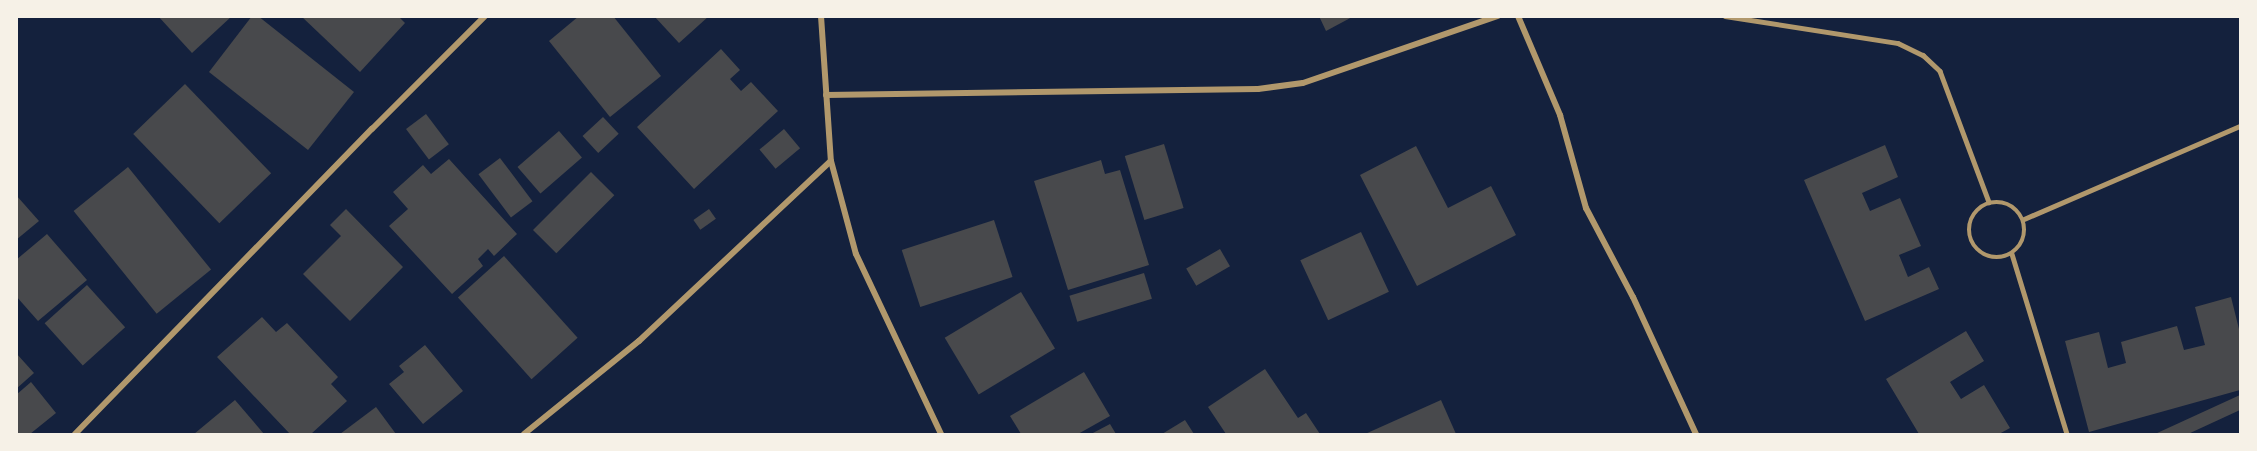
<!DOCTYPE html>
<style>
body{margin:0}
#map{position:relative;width:2257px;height:451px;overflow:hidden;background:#14213d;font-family:"PT Sans",sans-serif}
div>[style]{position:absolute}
.building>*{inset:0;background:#48494c;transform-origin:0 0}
.service>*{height:4.5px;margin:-2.25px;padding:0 2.25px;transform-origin:2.25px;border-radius:2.25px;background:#b1986c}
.service>.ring{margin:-2.25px;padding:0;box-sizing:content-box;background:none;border:4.5px solid #b1986c;border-radius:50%}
.minor>*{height:6px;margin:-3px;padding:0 3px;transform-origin:3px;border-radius:3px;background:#b1986c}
span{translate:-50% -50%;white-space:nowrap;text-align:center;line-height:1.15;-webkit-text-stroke:4.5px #f6f1e7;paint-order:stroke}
.frame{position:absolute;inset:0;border:18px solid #f6f1e7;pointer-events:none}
</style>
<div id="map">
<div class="building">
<i style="clip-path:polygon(158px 16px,232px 16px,192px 53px)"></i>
<i style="clip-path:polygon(252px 16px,258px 16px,354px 92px,308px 150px,209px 72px)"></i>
<i style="clip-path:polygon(301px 16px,398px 16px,405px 23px,360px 72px)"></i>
<i style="clip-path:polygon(579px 16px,613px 16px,661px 76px,610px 117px,549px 41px)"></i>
<i style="clip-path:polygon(654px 16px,709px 16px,679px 43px)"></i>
<i style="clip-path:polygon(1319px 16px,1354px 16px,1326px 31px)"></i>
<i style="clip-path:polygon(721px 49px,740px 70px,730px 79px,741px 91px,751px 82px,778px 111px,694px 189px,637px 127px)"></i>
<i style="left:185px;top:84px;width:124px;height:72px;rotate:46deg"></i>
<i style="left:426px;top:114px;width:38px;height:25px;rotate:53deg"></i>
<i style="left:603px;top:117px;width:23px;height:28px;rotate:47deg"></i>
<i style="left:784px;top:129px;width:25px;height:32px;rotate:50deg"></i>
<i style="left:559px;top:131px;width:35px;height:55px;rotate:49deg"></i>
<i style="left:1164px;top:144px;width:67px;height:41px;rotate:73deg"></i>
<i style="clip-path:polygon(1885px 145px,1898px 177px,1862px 193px,1870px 211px,1900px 198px,1921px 246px,1899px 255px,1908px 277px,1929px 267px,1939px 289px,1865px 321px,1804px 180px)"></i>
<i style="clip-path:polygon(1416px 146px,1448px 208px,1491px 186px,1516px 235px,1417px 286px,1360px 175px)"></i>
<i style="left:500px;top:158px;width:54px;height:27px;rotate:53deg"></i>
<i style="clip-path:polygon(449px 159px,517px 234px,494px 256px,488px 249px,478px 259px,483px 266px,452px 294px,389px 226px,408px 209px,393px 192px,423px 165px,431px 174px)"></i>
<i style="clip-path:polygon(1101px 160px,1105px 174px,1120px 170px,1149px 265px,1068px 290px,1034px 181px)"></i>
<i style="left:128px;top:167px;width:132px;height:70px;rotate:51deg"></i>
<i style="left:591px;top:172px;width:33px;height:82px;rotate:45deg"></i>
<i style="clip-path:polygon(16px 195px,39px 221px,16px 240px)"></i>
<i style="clip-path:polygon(346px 209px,403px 267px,350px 321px,303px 274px,341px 236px,330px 225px)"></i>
<i style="left:709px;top:209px;width:12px;height:19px;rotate:55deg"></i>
<i style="left:994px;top:220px;width:60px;height:97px;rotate:72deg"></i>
<i style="left:1361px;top:232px;width:66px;height:67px;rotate:65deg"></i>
<i style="clip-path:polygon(47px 234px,87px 280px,38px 321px,16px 296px,16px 260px)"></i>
<i style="left:1220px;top:249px;width:20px;height:39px;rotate:60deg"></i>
<i style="left:504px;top:256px;width:110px;height:62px;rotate:48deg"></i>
<i style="left:1144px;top:273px;width:27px;height:78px;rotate:73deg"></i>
<i style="left:87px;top:285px;width:57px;height:57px;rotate:48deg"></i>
<i style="left:1021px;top:292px;width:66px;height:89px;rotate:59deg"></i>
<i style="clip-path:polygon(2231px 297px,2240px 333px,2240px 390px,2089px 432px,2065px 341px,2099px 332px,2108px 368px,2126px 363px,2121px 342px,2177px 326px,2184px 350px,2205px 345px,2195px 307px)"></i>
<i style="clip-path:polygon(262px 317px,276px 332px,287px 323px,338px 377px,331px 384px,347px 401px,311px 434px,290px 434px,217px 357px)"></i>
<i style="clip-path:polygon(1966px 331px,1984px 361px,1950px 382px,1961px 399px,1984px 385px,2010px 428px,1999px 434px,1919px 434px,1886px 379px)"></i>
<i style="clip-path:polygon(425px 345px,463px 391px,423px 424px,389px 384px,404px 372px,399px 366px)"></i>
<i style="clip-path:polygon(16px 353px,34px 373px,16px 389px)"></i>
<i style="clip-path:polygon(1265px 369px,1298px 418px,1306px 413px,1320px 434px,1226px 434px,1208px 407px)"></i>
<i style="clip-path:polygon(1084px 372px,1110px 416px,1078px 434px,1021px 434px,1010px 416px)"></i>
<i style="clip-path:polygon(31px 382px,56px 413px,30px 434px,16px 434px,16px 395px)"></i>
<i style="clip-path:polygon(2240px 395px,2240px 410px,2188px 434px,2155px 434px)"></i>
<i style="clip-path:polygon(235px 400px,264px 434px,194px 434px)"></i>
<i style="clip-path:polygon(1441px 400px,1456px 434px,1365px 434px)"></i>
<i style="clip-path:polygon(376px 407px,396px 434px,340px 434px)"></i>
<i style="clip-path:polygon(1185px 420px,1194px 434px,1162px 434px)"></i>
<i style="clip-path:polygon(1110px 424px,1116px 434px,1091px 434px)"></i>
</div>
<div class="service">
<i style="left:1725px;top:16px;width:175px;rotate:8.9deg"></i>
<i style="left:1898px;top:43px;width:28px;rotate:26deg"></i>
<i style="left:1923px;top:55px;width:23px;rotate:43deg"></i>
<i style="left:1940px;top:71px;width:140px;rotate:69.5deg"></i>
<i class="ring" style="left:1969px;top:202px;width:51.5px;height:51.5px"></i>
<i style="left:2024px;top:219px;width:235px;rotate:-23.3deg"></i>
<i style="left:2012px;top:254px;width:188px;rotate:73deg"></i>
</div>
<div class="minor">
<i style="left:821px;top:16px;width:145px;rotate:86.1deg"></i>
<i style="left:831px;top:161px;width:96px;rotate:75deg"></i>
<i style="left:856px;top:254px;width:199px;rotate:64.7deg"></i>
<i style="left:1518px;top:16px;width:108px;rotate:67deg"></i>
<i style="left:1560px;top:115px;width:97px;rotate:74.4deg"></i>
<i style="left:1586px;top:208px;width:101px;rotate:62.2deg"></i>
<i style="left:1633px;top:297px;width:151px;rotate:65.3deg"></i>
<i style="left:826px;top:95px;width:432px;rotate:-0.8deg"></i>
<i style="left:1258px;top:89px;width:45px;rotate:-7.6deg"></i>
<i style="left:1303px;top:83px;width:206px;rotate:-19deg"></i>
<i style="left:75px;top:434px;width:426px;rotate:-45.8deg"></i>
<i style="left:372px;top:129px;width:160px;rotate:-45deg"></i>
<i style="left:524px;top:434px;width:148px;rotate:-39deg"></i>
<i style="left:639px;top:341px;width:263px;rotate:-43.2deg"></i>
</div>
<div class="frame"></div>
</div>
